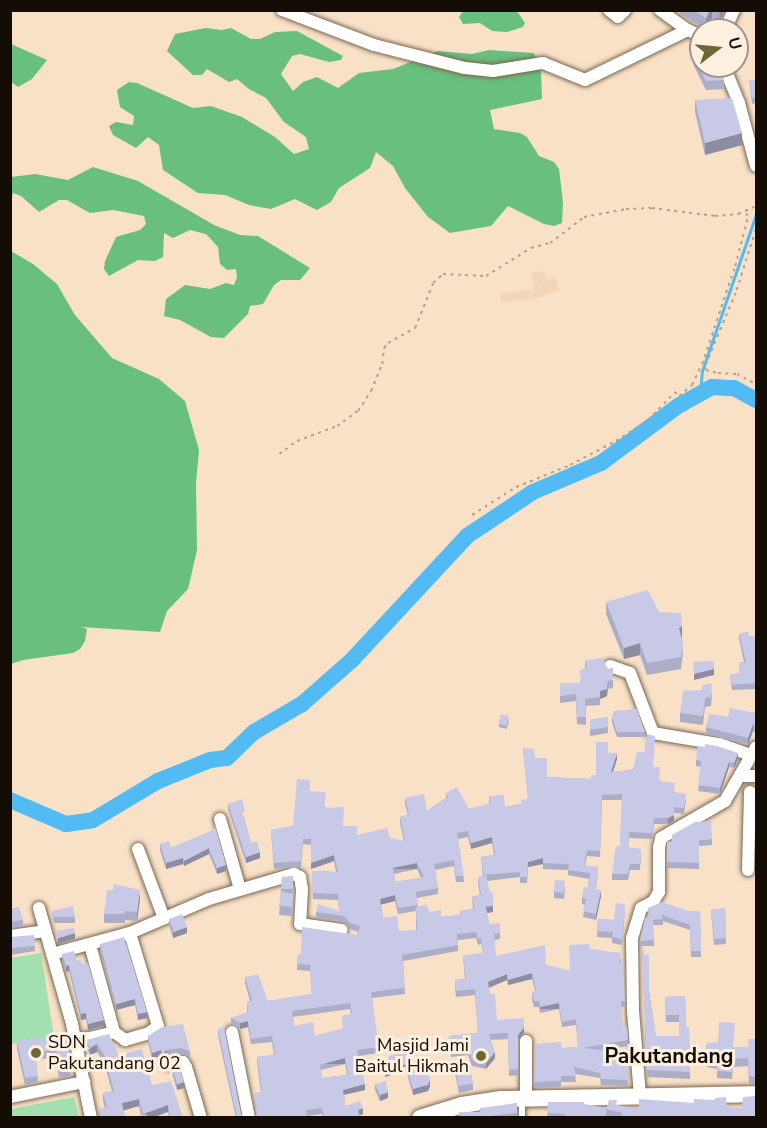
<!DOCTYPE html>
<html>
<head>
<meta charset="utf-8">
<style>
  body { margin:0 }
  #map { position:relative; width:767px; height:1128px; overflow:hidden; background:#f8e1c7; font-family:"Nunito Sans",sans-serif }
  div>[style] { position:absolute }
  .built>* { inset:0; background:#f2d6b7 }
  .green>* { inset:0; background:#a3e0af }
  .forest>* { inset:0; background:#68bf7e }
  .stream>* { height:3px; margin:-1.5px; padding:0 1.5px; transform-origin:1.5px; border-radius:1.5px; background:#52bbf4 }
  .river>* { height:16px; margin:-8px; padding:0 8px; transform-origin:8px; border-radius:8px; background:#52bbf4 }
  .path>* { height:1.5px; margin-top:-0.75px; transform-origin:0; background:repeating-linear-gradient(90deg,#b3a18c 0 3px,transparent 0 7.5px) }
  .roads { filter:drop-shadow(0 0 2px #7a6650) drop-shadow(0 0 2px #7a6650) }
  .service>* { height:6px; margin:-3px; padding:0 3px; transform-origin:3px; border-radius:3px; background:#fff }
  .minor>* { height:12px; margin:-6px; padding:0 6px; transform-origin:6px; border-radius:6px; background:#fff }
  .secondary>* { height:16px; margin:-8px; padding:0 8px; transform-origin:8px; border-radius:8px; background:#fff }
  .wall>* { inset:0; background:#acadc7 }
  .shaded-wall>* { inset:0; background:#8c8da2; transform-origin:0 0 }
  .building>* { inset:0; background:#c8c9e7; transform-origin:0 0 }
  .dots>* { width:16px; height:16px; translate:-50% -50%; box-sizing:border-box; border:3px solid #fdf0e0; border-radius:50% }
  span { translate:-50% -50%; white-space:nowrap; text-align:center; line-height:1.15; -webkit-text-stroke:6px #fdf0e0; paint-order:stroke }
  .poi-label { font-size:18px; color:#140d05 }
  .left { translate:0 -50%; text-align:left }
  .right { translate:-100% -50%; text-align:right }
  .quarter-label { font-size:21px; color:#140d05; font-weight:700 }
  .frame { position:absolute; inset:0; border:12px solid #140d05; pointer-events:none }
  .north { position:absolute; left:689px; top:18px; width:60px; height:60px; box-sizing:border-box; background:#fdf0e0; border:2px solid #a09588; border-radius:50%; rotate:74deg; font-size:16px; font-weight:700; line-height:24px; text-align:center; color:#140d05 }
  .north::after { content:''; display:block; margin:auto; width:21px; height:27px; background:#6f6633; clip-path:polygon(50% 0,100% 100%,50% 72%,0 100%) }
</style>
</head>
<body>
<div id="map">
  <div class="built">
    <div style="clip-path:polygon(544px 271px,546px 279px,555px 277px,560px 290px,534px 299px,501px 302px,501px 293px,532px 290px,534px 294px,533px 285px,539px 281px,532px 282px,531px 274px)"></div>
  </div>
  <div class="green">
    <div style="clip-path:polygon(41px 953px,54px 1037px,11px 1044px,11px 958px)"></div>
    <div style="clip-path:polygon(74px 1097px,79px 1117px,11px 1117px,11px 1109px)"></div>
  </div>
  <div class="forest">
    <div style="clip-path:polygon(463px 11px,517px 11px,525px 23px,523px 27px,507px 32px,492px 31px,480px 23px,463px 24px,459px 17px)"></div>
    <div style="clip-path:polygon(206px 28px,222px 30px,231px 28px,251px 39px,260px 39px,275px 32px,297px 31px,343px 56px,341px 60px,329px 62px,300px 54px,292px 56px,281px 74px,293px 91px,303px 82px,317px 77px,338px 88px,359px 73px,393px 69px,438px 51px,472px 54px,489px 50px,534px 53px,541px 72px,542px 99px,490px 110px,494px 129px,520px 133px,527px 137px,539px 156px,554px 162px,559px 169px,563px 202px,562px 223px,554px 226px,544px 224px,508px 206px,491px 226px,450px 233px,428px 217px,405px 188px,393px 166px,376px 152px,370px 168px,339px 188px,331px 202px,317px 210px,295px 199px,271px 209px,249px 205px,225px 195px,198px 193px,163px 170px,159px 145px,148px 137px,136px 148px,113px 135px,109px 126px,116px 122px,133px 125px,134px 116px,120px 107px,117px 90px,129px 82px,137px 83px,193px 108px,211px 106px,242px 117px,275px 137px,294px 154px,309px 149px,306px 137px,284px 122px,266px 98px,249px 89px,237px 79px,229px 82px,207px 69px,202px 75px,193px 75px,167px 51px,175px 34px)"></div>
    <div style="clip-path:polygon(11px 44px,47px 60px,32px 79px,18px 87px,11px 82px)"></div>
    <div style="clip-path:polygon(93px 167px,138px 181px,214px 225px,240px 235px,258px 236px,310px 268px,300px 280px,281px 280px,274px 285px,263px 304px,250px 306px,248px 314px,224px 338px,211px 337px,180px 320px,164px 316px,166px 299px,185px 285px,210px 289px,226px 283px,234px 285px,237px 277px,236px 269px,227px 270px,220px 264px,218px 247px,206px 234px,190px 230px,173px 238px,164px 233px,163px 257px,155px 261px,138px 260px,109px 276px,104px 269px,105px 261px,116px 237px,140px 230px,146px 224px,144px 216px,113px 210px,90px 213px,67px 200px,59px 200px,39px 212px,21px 196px,13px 193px,11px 201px,11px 177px,35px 174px,68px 180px)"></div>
    <div style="clip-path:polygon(11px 251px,33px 264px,57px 284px,75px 315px,112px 358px,159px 379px,185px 401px,199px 450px,196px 483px,197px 550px,188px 589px,167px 611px,160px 632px,81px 627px,87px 629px,85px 641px,80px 649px,73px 653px,23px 660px,11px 664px)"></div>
  </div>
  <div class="stream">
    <div style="left:700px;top:393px;width:22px;rotate:-85deg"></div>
    <div style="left:702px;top:371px;width:166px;rotate:-71deg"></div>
  </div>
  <div class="river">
    <div style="left:10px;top:800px;width:61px;rotate:23.2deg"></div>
    <div style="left:66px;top:824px;width:27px;rotate:-8deg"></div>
    <div style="left:93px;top:820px;width:76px;rotate:-31deg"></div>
    <div style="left:158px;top:781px;width:56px;rotate:-22deg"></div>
    <div style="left:210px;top:760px;width:17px;rotate:-7deg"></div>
    <div style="left:227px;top:758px;width:37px;rotate:-44deg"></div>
    <div style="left:254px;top:732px;width:56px;rotate:-30.3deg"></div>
    <div style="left:302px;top:704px;width:65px;rotate:-41.3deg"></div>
    <div style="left:351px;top:661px;width:171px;rotate:-47.1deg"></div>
    <div style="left:467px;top:536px;width:79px;rotate:-33.7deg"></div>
    <div style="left:533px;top:492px;width:74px;rotate:-23.1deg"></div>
    <div style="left:601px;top:463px;width:96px;rotate:-36.5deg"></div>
    <div style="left:678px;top:406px;width:39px;rotate:-29deg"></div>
    <div style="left:712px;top:387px;width:22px;rotate:3deg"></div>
    <div style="left:734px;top:388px;width:25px;rotate:29deg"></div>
  </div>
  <div class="path">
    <div style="left:756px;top:230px;width:66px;rotate:107.6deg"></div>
    <div style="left:736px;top:293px;width:80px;rotate:112.7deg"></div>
    <div style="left:705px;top:367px;width:3px;rotate:72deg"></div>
    <div style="left:706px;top:370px;width:12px;rotate:14deg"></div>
    <div style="left:718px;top:373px;width:19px;rotate:3deg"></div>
    <div style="left:737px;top:374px;width:21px;rotate:28deg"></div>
    <div style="left:279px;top:454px;width:22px;rotate:-36deg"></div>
    <div style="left:297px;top:441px;width:43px;rotate:-20.6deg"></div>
    <div style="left:337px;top:426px;width:26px;rotate:-36deg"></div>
    <div style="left:358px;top:411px;width:24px;rotate:-57deg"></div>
    <div style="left:371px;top:391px;width:29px;rotate:-68deg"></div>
    <div style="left:382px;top:364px;width:16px;rotate:-83deg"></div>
    <div style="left:384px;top:348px;width:6px;rotate:-51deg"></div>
    <div style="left:388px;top:343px;width:31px;rotate:-29deg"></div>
    <div style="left:415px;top:328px;width:48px;rotate:-68.2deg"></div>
    <div style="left:433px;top:283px;width:13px;rotate:-42deg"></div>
    <div style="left:443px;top:274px;width:43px;rotate:2.7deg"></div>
    <div style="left:486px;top:276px;width:53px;rotate:-31.9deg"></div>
    <div style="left:531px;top:248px;width:20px;rotate:-15deg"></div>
    <div style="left:550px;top:243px;width:43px;rotate:-37.4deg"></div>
    <div style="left:584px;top:217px;width:43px;rotate:-10.8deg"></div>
    <div style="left:626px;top:209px;width:26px;rotate:-2deg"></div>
    <div style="left:652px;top:208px;width:64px;rotate:7.2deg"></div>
    <div style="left:715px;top:216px;width:23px;rotate:-5deg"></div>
    <div style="left:738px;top:214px;width:20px;rotate:-24deg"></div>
    <div style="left:472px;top:515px;width:52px;rotate:-32.5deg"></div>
    <div style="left:516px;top:487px;width:58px;rotate:-22.2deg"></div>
    <div style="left:570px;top:465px;width:52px;rotate:-27.6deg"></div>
    <div style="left:616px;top:441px;width:38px;rotate:-33deg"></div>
    <div style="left:648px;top:420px;width:39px;rotate:-46deg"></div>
    <div style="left:675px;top:392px;width:6px;rotate:45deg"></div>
    <div style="left:679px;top:396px;width:17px;rotate:-40deg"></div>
    <div style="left:692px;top:385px;width:23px;rotate:-65deg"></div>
    <div style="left:702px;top:364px;width:103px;rotate:-71.4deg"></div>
    <div style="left:735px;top:266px;width:52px;rotate:-75.4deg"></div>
    <div style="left:748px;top:216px;width:6px;rotate:-141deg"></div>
  </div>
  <div class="roads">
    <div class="service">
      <div style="left:522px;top:1099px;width:19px;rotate:90deg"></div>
    </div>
    <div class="minor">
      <div style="left:282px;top:10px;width:98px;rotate:20.8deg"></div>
      <div style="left:374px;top:45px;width:94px;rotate:14.2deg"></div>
      <div style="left:465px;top:68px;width:28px;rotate:6deg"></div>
      <div style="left:493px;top:71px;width:51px;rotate:-9.1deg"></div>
      <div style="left:543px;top:63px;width:45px;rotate:22deg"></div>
      <div style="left:585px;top:80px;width:114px;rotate:-25.9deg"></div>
      <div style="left:688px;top:30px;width:14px;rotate:25deg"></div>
      <div style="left:609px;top:10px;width:11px;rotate:38deg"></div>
      <div style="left:618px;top:17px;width:10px;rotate:-45deg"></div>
      <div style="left:660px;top:10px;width:34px;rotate:36deg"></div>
      <div style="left:725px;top:30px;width:22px;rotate:-66deg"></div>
      <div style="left:724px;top:66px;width:40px;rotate:68deg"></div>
      <div style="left:739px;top:103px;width:65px;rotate:74.9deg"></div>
      <div style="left:610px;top:666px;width:21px;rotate:19deg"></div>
      <div style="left:630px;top:673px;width:64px;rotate:69deg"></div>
      <div style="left:653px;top:733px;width:67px;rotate:9.5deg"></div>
      <div style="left:719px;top:744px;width:34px;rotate:19deg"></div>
      <div style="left:741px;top:776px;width:15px"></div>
      <div style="left:220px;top:819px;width:73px;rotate:74.1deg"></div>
      <div style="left:138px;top:849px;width:74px;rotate:69.4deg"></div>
      <div style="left:748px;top:870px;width:78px;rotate:-88.5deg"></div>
      <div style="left:39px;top:908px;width:121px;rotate:74.1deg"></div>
      <div style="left:72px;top:1024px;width:96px;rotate:78.6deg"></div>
      <div style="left:10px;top:936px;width:35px;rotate:-8deg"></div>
      <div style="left:52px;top:954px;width:81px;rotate:-15.1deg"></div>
      <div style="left:130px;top:933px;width:86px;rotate:-23.3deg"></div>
      <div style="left:209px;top:899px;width:89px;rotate:-16.4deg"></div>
      <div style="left:294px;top:874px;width:7px;rotate:27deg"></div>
      <div style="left:300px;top:877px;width:12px;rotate:81deg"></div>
      <div style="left:302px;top:889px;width:35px;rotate:93deg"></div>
      <div style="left:300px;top:924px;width:42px;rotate:8.1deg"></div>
      <div style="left:114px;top:1032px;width:14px;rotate:36deg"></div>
      <div style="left:125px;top:1040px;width:25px;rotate:-16deg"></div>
      <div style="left:149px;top:1033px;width:11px;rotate:-38deg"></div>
      <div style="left:158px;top:1026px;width:97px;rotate:-106.8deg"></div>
      <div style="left:232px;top:1032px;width:88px;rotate:78.8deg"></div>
      <div style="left:76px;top:1041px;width:39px;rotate:-13deg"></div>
      <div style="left:114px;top:1032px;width:90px;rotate:-105.4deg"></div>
      <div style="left:169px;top:1064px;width:14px;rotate:-8deg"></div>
      <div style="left:183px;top:1062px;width:6px;rotate:59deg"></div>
      <div style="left:186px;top:1067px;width:53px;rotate:73.6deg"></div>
      <div style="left:640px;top:1096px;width:86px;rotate:-94.7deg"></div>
      <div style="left:633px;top:1010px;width:72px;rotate:-90.8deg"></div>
      <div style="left:632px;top:938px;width:31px;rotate:-73deg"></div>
      <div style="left:641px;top:908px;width:13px;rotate:-27deg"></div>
      <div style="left:653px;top:902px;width:12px;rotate:-59deg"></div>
      <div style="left:659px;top:892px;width:45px;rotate:-90deg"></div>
      <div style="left:659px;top:847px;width:9px;rotate:-77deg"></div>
      <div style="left:661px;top:838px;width:74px;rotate:-30deg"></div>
      <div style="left:725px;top:801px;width:62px;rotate:-60.1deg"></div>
      <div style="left:10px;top:1097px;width:76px;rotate:-11.5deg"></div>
      <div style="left:526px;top:1098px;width:57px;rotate:-90deg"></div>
    </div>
    <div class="secondary">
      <div style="left:420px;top:1118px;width:44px;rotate:-17.2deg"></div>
      <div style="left:462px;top:1105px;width:39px;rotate:-9deg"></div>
      <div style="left:501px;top:1099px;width:255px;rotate:-1.1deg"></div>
    </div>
  </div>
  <div class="wall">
    <div style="clip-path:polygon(680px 10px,725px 10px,719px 22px,712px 18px,706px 30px,680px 14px)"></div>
    <div style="clip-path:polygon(694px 57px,724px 80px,724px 89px,706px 90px,694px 66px)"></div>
    <div style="clip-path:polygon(749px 80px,756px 80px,756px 103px,752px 104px)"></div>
    <div style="clip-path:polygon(695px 100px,742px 145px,705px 155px,695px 112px)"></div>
    <div style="clip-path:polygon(606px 602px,659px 612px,682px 637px,683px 654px,681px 669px,647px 675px,640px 655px,624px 659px,606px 614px)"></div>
    <div style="clip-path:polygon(739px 634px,749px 636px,756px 637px,756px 689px,732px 690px,730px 675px,740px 673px,739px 663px,744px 662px,739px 639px)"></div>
    <div style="clip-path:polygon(585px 660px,608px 669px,613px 668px,613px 688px,608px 689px,607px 696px,600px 699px,600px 705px,586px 706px,586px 725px,577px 724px,576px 701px,560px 703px,560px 683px,580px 683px,585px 669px)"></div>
    <div style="clip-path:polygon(712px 693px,711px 706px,705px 707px,703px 725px,680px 722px,680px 713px)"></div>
    <div style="clip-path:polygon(756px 713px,756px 733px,753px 731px,748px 745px,706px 734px,706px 727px,728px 717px)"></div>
    <div style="clip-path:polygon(608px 717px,608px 733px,590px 736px,590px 720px)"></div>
    <div style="clip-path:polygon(612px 717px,645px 732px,645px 737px,617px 737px,612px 723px)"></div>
    <div style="clip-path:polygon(509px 719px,507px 729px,499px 727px,499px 724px)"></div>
    <div style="clip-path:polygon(evenodd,523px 748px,535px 758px,547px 777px,591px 779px,591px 775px,596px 775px,608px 753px,617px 759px,613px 772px,653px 767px,660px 781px,674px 792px,686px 800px,684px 814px,674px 813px,674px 821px,668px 824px,654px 824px,652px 839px,629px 838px,628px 847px,641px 854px,640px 870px,630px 870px,628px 880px,612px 880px,612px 874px,620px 846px,622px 800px,602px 800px,600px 857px,587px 856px,585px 865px,598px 873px,596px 889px,601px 896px,596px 920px,583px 917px,585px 905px,582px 904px,582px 898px,588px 887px,589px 879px,568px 875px,568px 870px,543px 869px,543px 864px,528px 867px,527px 883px,520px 883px,520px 877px,487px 881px,493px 912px,487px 913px,489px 924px,500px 933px,500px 939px,494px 940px,496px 956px,546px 965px,570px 971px,590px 949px,621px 959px,621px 962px,623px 962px,625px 1007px,621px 1007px,623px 1027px,628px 1040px,628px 1046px,603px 1050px,629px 1053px,628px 1086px,601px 1085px,600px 1078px,575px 1074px,576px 1082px,561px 1082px,561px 1087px,534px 1088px,536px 1044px,562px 1048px,578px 1047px,576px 1025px,562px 1027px,559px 1009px,540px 1013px,539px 1007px,534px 1007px,532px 1000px,532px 994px,535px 990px,532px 979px,508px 985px,507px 980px,489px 988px,490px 994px,497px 1020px,524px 1033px,518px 1041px,518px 1075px,509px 1076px,508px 1039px,490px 1040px,495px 1058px,486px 1069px,472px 1066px,468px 1055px,451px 1057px,449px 1036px,478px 1033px,475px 995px,456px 997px,455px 986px,455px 980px,465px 979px,463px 956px,483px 953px,481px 944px,478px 945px,476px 938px,458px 940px,458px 951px,403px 961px,405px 994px,372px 998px,379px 1053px,359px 1056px,365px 1090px,344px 1095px,345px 1106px,363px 1114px,359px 1115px,360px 1118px,323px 1118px,322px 1114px,307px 1116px,256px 1115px,254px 1094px,261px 1092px,257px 1063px,257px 1057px,274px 1055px,272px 1042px,251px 1044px,248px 1027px,240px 1029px,231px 1024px,231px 1018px,247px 1013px,247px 1002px,250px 1001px,245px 983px,245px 977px,268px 1001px,312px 994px,310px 971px,297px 970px,298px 954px,301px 954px,357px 935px,358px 932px,350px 929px,344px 922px,316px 918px,316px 912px,339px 911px,338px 900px,313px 899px,312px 871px,336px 872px,334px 861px,311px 869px,311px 845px,303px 844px,301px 867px,274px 869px,271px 830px,293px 826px,310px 791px,343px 826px,357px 835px,404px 841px,400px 823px,400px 817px,408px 815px,405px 804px,405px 798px,427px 811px,446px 798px,446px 793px,469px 809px,489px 804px,489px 796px,505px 807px,521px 804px,528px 799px,523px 748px,468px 837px,471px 849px,492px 843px,494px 855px,481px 857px,483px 876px,478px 877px,478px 883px,480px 895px,472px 897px,473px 909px,460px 911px,460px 915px,441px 917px,418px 907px,417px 898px,438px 894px,438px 888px,435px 870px,454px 866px,456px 882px,464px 882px,458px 839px,468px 837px,523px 748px,417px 869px,421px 878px,395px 882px,394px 874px,417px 869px,523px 748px,395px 901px,398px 914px,416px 911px,416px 931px,399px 931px,383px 918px,381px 904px,395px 901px,523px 748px,350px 1009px,351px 1015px,342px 1016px,343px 1029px,315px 1036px,294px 1026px,293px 1017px,350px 1009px,523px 748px,345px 1064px,347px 1075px,322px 1078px,321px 1070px,345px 1064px)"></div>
    <div style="clip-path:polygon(738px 759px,734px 768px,729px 767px,720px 794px,698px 791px,701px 767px,696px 766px,696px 760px)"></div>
    <div style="clip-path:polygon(228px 804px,245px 818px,244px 818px,251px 843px,260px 858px,246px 863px,228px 809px)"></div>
    <div style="clip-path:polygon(214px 830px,226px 871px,217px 874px,209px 854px,184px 866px,183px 864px,166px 869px,160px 850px,160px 844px,171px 848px)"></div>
    <div style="clip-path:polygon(712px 839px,712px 845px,699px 846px,699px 869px,667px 868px,667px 842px)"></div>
    <div style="clip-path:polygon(282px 877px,293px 889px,292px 916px,279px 915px)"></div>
    <div style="clip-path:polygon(565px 887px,564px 899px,554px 898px,554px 892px)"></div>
    <div style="clip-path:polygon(113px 890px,140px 899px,137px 921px,125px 920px,125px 923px,104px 923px,104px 914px)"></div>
    <div style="clip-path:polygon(648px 908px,688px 911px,700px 911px,701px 957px,691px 957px,690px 930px,663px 921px,663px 925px,653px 925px,654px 946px,642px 946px,656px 1036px,679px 1036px,679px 1022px,666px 1022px,665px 997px,685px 996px,686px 1028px,689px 1027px,690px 1079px,647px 1077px,642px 946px,640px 946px,640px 941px,649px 918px)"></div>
    <div style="clip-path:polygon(725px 908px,726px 944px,714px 945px,711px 910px)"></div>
    <div style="clip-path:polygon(10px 909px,23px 920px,23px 926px,10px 928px)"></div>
    <div style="clip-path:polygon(625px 910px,622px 945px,612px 943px,612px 938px,597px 937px,598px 919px,614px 920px)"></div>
    <div style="clip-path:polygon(52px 911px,75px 917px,75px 923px,54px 923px)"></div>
    <div style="clip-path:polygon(169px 919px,187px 933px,173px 938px,169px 925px)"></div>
    <div style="clip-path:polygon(10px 937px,35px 946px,35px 951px,10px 955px)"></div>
    <div style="clip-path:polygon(100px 944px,147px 1018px,138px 1020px,135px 1005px,116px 1010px,100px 950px)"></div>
    <div style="clip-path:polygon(62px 954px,77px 961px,104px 1026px,88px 1030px,86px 1019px,81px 1020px,69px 971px,66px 972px,62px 960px)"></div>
    <div style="clip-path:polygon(218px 1029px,241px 1114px,244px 1118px,236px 1118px,218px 1035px)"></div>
    <div style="clip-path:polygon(67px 1034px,71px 1076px,59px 1078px,56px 1057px,36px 1060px,38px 1083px,25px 1085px,17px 1049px,17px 1041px)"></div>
    <div style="clip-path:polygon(148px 1036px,190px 1051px,190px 1057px,182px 1054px,167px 1056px,162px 1060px,161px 1056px,152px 1059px,148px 1042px)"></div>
    <div style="clip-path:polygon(756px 1039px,756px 1084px,749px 1084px,748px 1066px,733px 1067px,732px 1079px,717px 1078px,717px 1069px,707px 1067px,706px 1043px,734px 1047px,748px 1047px)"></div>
    <div style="clip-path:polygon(86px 1040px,119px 1055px,152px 1085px,183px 1118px,169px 1118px,168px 1112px,141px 1115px,139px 1106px,123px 1110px,125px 1118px,99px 1118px,99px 1110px,105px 1108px,103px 1101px,103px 1093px,112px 1091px,104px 1063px,97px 1052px,90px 1055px,86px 1047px)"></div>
    <div style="clip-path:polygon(389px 1056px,417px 1072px,430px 1086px,428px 1091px,413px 1095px,406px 1070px,385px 1077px)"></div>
    <div style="clip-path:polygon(172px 1067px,184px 1088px,177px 1090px,172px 1073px)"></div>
    <div style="clip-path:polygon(455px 1067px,473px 1084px,473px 1090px,459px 1093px,455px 1073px)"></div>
    <div style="clip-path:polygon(375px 1084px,388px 1098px,380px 1101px,375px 1090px)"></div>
    <div style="clip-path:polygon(548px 1102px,584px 1104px,606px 1114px,606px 1118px,547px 1118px)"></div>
    <div style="clip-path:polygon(517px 1103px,517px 1118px,459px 1118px,480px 1112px)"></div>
    <div style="clip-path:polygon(617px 1105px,639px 1109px,727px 1107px,756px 1118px,606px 1117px,606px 1109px)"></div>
  </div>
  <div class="shaded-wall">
    <div style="clip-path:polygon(710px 10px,712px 10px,712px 18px,706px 30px,706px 18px)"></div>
    <div style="clip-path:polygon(720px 10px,725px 10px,719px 22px)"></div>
    <div style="clip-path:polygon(742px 133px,742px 145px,705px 155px,705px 143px)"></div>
    <div style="clip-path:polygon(682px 626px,682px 637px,679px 640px,679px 628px)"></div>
    <div style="clip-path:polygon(640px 643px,640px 655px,624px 659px,624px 648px)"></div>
    <div style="clip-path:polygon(714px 661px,714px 675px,694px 680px,694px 674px)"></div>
    <div style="clip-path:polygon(608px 681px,607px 696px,600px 699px,600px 691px)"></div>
    <div style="clip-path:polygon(753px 724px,753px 731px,748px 745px,748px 738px)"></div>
    <div style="clip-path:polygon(617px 753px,617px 759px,611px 778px,611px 772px)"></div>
    <div style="clip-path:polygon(738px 753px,738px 759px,734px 768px,734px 763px)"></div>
    <div style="clip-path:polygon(729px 762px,729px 767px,720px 794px,720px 788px)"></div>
    <div style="clip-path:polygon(674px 815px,674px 821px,668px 824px,668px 818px)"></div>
    <div style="clip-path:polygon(492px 837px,492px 843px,471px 849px,471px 843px)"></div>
    <div style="clip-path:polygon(209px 848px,209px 854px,184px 866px,184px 861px)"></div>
    <div style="clip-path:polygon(260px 852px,260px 858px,246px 863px,246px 857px)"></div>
    <div style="clip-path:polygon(334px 855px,334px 861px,311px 869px,311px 863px)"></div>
    <div style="clip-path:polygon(183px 858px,183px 864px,166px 869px,166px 863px)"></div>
    <div style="clip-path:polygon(543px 858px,543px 864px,528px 867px,527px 883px,528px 862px)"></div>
    <div style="left:417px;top:863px;width:6px;height:25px;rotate:90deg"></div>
    <div style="clip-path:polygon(226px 865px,226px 871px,217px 874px,217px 868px)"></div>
    <div style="clip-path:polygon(140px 890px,140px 899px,137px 921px,137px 912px)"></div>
    <div style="clip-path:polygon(601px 890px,601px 896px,596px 920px,596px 914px)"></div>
    <div style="clip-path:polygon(493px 892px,493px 912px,486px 913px,486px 907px)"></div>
    <div style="clip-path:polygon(395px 895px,395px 901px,380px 905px,380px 899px)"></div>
    <div style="clip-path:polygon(187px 927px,187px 933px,173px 938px,173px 932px)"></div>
    <div style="clip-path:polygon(75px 933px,75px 939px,58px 944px,58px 938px)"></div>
    <div style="clip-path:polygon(69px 965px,69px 971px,66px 972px,66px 966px)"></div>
    <div style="clip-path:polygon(532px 973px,532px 979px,508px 985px,508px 980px)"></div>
    <div style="clip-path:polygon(507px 974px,507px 980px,488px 988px,488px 982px)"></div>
    <div style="clip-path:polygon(135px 999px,135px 1005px,116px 1010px,116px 1004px)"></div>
    <div style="left:559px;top:1003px;width:6px;height:19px;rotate:90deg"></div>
    <div style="clip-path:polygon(147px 1012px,147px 1018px,138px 1020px,138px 1014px)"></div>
    <div style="clip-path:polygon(86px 1013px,86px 1019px,81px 1020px,81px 1014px)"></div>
    <div style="clip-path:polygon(104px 1020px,104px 1026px,88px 1030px,88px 1024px)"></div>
    <div style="clip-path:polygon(248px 1021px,248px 1027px,240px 1029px,240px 1023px)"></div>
    <div style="clip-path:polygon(524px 1027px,524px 1033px,518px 1041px,518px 1035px)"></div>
    <div style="clip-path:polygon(97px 1044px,97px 1052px,90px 1055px,90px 1048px)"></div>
    <div style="clip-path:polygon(161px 1050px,161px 1056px,152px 1059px,152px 1053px)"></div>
    <div style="clip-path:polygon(167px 1050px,167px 1056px,162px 1060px,162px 1054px)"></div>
    <div style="clip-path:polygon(495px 1052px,495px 1058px,486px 1069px,486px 1063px)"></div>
    <div style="left:345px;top:1058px;width:6px;height:26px;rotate:90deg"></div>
    <div style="clip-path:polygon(406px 1064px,406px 1070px,385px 1077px,385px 1071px)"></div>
    <div style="clip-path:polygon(430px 1080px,430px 1086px,428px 1091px,413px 1095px,413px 1089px)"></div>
    <div style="clip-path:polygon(184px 1082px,184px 1088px,177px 1090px,177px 1084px)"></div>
    <div style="clip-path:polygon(365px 1084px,365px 1090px,343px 1095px,343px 1090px)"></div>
    <div style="clip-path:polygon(388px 1092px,388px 1098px,380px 1101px,380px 1095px)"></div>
    <div style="clip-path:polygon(139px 1099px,139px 1106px,122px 1111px,122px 1103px)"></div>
    <div style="clip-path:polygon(168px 1105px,168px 1112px,152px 1118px,143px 1118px,143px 1114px)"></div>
    <div style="clip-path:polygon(363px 1108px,363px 1114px,358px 1116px,358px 1110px)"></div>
  </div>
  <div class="building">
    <div style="clip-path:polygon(693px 10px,710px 10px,706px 18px)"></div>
    <div style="clip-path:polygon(694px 57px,701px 58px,701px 66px,719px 66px,724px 80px,706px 81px)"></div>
    <div style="clip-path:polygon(749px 80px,756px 80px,756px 98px,752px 98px)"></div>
    <div style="clip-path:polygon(732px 98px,742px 133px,705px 143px,695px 100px)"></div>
    <div style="clip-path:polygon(648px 590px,659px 612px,681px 613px,682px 626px,679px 628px,683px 643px,681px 657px,647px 663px,640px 643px,624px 648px,606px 602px)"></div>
    <div style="clip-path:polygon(748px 631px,749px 636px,756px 637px,756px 683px,732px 685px,730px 675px,740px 673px,739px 663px,746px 662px,739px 634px)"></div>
    <div style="clip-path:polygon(602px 658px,608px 669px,613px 668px,613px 680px,608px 681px,607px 689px,600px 691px,600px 697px,585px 699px,586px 717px,577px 717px,576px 694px,560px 696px,560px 683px,581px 683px,580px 670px,587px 668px,585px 660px)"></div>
    <div style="clip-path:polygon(714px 661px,714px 669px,694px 674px,693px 662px)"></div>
    <div style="clip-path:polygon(712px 684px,711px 697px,705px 698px,703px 716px,680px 713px,683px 691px,702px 690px,702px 685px)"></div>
    <div style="clip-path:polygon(730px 708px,756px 713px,756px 726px,753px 724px,748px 738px,706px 727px,709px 714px,728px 717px)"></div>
    <div style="clip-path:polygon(637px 709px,645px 732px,617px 732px,612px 717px,614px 711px)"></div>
    <div style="left:501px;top:714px;width:8px;height:10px;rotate:14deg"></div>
    <div style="clip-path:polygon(608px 717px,608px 727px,590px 730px,590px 720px)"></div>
    <div style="clip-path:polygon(evenodd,647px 734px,655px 736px,653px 767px,660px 767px,659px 781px,675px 783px,674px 792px,686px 794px,684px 808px,674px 807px,674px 815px,668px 818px,654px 818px,652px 833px,629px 832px,628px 847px,641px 849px,640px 864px,630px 864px,628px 874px,612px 874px,616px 846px,620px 846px,622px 794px,602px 795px,600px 851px,587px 850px,584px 865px,598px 867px,596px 889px,601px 890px,596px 914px,583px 911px,586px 899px,582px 898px,584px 887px,588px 887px,590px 873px,568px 870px,569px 864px,543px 863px,543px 858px,528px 862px,527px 877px,520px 877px,520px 872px,484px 875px,481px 857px,495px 855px,492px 837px,471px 843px,468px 831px,457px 833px,464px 876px,456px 876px,454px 860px,434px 864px,438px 888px,416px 892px,418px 905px,398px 908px,395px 895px,380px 899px,383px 918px,397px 916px,399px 931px,417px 930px,416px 907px,426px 905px,430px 912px,441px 910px,441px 917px,461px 915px,460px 911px,475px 909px,472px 897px,481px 895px,478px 877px,486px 875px,490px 893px,493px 892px,493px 906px,486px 907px,489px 924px,500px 923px,500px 933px,494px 934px,496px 956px,545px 945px,546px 965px,570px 971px,569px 945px,589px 944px,590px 949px,621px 953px,619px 962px,623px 962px,625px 1001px,621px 1001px,623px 1027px,627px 1027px,628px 1040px,583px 1048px,629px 1053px,628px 1080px,601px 1079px,600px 1073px,574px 1067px,576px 1076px,561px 1076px,561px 1081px,534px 1082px,536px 1044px,561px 1042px,562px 1048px,578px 1047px,576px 1019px,562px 1022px,559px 1003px,540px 1007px,539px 1001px,534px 1001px,532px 994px,536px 989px,532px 973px,508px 980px,507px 974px,488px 982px,490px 994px,495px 994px,497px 1020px,524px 1018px,524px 1027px,518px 1035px,518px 1069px,509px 1070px,508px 1033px,489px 1034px,495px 1052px,486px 1063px,472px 1060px,468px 1049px,451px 1051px,449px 1036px,478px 1033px,475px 989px,456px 991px,455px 980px,466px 979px,463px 956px,483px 953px,481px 938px,478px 939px,476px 932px,457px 934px,458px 945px,402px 955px,405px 988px,371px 992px,379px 1047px,357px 1050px,365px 1084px,343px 1090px,345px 1106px,360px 1101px,363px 1108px,358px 1110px,360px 1117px,356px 1118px,324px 1118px,322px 1108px,306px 1110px,307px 1118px,254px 1118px,257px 1114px,254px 1094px,262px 1091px,257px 1057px,275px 1055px,272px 1036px,251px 1039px,248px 1021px,240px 1023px,231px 1018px,248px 1012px,247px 1002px,252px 1001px,245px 977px,258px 974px,268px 1001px,312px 994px,310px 965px,297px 964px,298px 954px,301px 954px,302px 927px,357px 935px,360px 926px,350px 923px,344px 916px,316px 912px,318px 904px,339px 911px,338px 894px,313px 893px,312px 871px,338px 872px,334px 855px,311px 863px,311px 839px,303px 839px,301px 861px,274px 863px,271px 830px,293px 826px,297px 779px,310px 780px,310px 791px,326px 792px,324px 808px,344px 807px,343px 826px,357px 826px,357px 835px,387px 828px,390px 838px,405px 841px,400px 817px,409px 815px,405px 798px,424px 794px,427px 811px,448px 797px,446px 793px,457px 787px,469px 809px,490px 804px,489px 796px,504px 795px,505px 807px,522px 804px,521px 800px,528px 799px,523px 748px,534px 749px,535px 758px,547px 758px,547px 777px,591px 779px,591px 775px,596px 775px,596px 742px,608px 742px,608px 753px,617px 753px,611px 772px,633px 770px,637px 752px,644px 752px,647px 734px,417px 863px,424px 877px,395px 882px,393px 868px,417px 863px,647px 734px,350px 1003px,352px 1014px,342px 1016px,343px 1028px,315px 1036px,313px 1022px,294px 1026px,292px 1011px,350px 1003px,647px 734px,345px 1058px,348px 1075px,322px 1078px,320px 1065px,345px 1058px)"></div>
    <div style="clip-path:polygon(705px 744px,717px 746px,738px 753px,734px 763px,729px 762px,720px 788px,698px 785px,701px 761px,696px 760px,698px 746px,705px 747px)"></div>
    <div style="clip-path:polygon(242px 799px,245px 812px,242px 813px,251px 843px,257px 841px,260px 852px,246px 857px,228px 804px)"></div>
    <div style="clip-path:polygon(711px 821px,712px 839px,699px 840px,699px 863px,667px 862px,667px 842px,672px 841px,672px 835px,695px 822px)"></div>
    <div style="clip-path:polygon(215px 826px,226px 865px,217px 868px,209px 848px,184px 861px,183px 858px,166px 863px,160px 844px,169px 841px,171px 848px,214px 830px)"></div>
    <div style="clip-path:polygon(293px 876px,293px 889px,281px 889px,282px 877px)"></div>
    <div style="left:555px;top:880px;width:10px;height:12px;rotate:6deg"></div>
    <div style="clip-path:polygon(114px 884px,140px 890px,137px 912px,125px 911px,125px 914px,104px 914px,107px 890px,113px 890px)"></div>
    <div style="clip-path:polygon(281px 891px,293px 894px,292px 907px,279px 906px)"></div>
    <div style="clip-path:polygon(662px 902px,688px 911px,700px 911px,701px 951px,691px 951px,690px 925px,662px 915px,663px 919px,653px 920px,654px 940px,640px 941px,645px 918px,649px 918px,648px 908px)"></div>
    <div style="clip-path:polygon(616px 903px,625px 904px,622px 939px,612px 937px,613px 932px,597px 931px,598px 919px,614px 920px)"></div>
    <div style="clip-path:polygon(73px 906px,75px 917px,54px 917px,52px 911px)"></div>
    <div style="clip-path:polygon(19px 907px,23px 920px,10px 922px,10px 909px)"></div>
    <div style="clip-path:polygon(725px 908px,726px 938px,714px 939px,711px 910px)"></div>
    <div style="left:182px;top:914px;width:14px;height:14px;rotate:69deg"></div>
    <div style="clip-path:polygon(74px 928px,75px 933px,58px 938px,56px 931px)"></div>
    <div style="left:34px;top:935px;width:11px;height:24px;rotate:85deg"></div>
    <div style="clip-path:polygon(124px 937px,147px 1012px,138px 1014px,135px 999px,116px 1004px,100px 944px)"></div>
    <div style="clip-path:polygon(642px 943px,644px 955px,649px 954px,649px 994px,656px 1036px,679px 1036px,679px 1015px,666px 1015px,665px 997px,685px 996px,686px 1028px,689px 1027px,690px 1072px,647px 1070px)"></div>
    <div style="clip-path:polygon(74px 951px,77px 961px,81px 960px,82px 964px,88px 963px,104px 1020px,88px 1024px,86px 1013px,81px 1014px,69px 965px,66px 966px,62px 954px)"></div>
    <div style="clip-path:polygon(719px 1022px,735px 1023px,733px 1047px,749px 1047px,748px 1039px,756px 1039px,756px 1077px,749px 1076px,748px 1058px,733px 1059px,732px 1072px,717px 1071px,717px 1061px,707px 1059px,706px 1043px,718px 1042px)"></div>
    <div style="clip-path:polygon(183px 1024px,190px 1051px,182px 1048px,167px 1050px,162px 1054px,161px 1050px,152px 1053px,148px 1036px,162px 1027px)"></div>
    <div style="clip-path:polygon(224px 1027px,241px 1114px,244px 1118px,237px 1118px,218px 1029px)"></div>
    <div style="clip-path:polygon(67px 1034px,71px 1069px,59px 1071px,56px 1049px,35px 1053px,38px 1076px,25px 1078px,17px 1041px)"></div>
    <div style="clip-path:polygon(109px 1034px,119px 1055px,142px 1049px,152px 1085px,171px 1081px,183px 1118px,170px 1118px,168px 1105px,143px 1114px,139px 1099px,122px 1103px,125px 1118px,101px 1118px,99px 1110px,107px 1107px,103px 1093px,114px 1091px,104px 1055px,97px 1044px,90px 1048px,86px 1040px)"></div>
    <div style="clip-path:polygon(410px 1050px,417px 1072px,428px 1069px,430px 1080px,428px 1085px,413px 1089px,406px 1064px,385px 1071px,389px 1056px)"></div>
    <div style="left:470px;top:1064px;width:20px;height:15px;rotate:81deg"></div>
    <div style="left:179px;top:1066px;width:17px;height:7px;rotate:73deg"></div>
    <div style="clip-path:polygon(386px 1081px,388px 1092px,380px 1095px,375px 1084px)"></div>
    <div style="clip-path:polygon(756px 1096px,756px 1118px,621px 1118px,622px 1113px,606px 1109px,609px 1100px,617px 1100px,616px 1105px,639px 1109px,639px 1099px,694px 1103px,694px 1099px,715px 1100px,715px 1098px,726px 1097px,727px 1107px,742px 1108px,743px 1097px)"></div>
    <div style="clip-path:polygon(548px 1102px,584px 1102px,584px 1104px,606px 1108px,605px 1118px,565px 1118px,565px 1114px,547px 1113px)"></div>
    <div style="clip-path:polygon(517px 1103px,517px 1113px,490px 1116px,490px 1118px,459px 1118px,459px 1112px,480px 1112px,480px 1108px)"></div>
    <div style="clip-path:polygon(146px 1114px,147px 1118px,129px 1118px)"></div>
  </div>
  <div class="dots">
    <div style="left:36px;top:1053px;background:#6f6633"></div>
    <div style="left:481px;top:1056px;background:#6f6633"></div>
  </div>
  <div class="poi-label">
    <span class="left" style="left:48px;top:1053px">SDN<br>Pakutandang 02</span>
    <span class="right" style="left:469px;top:1056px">Masjid Jami<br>Baitul Hikmah</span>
  </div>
  <div class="quarter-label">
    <span style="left:669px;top:1056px">Pakutandang</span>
  </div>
  <div class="frame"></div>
  <div class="north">U</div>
</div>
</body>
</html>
